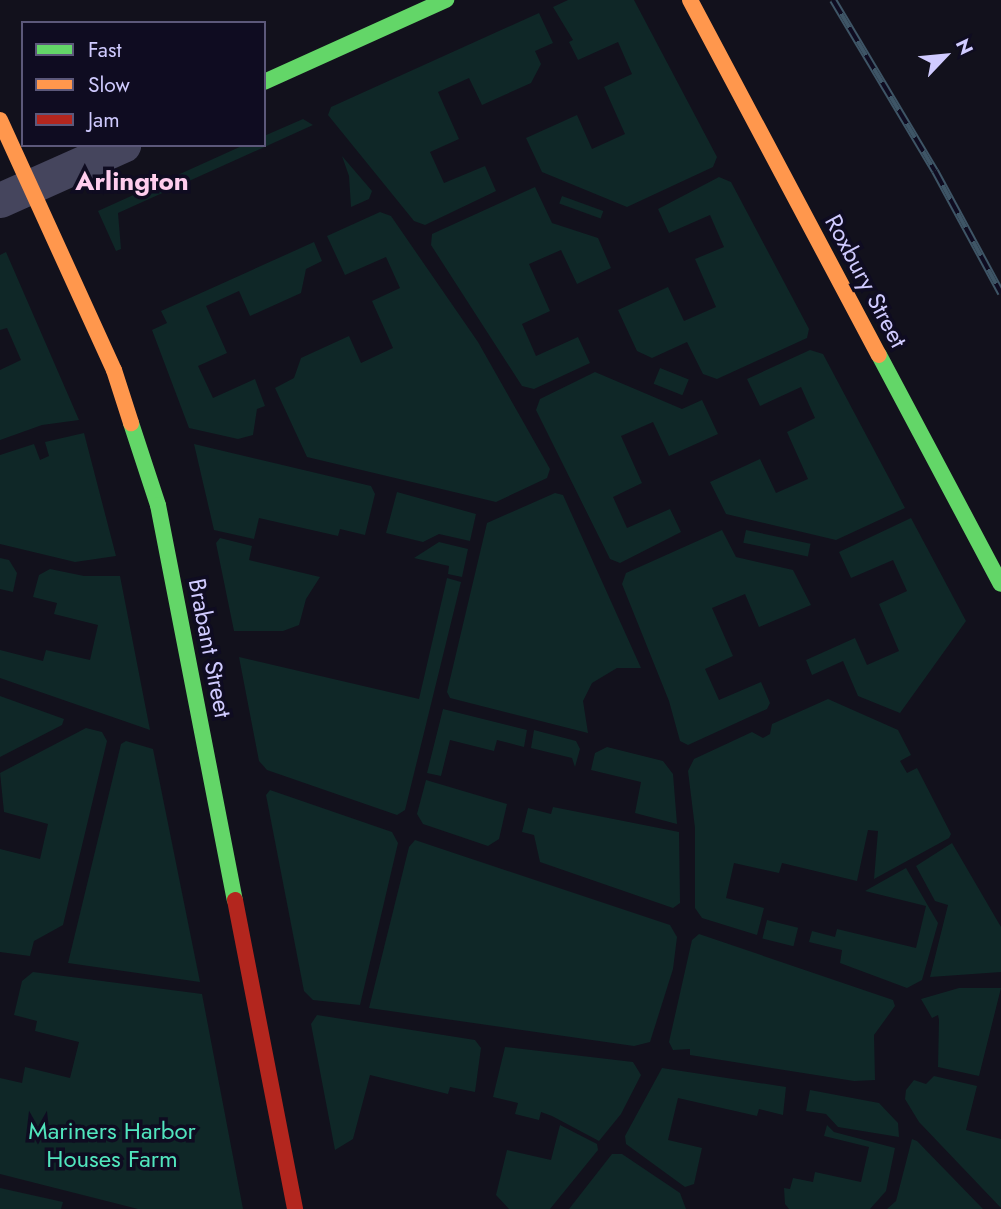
<!DOCTYPE html>
<html>
<head>
<meta charset="utf-8">
<style>
  body { margin:0 }
  #map { position:relative; width:1001px; height:1209px; overflow:hidden; background:#12111c; font-family:Jost,sans-serif }
  div>[style] { position:absolute }
  .green>* { inset:0; background:#0f2727; transform-origin:0 0 }
  .street>* { height:35px; margin:-17.5px; padding:0 17.5px; transform-origin:17.5px; border-radius:17.5px; background:#45455d }
  .fast>* { height:16px; margin:-8px; padding:0 8px; transform-origin:8px; border-radius:8px; background:#63d668 }
  .slow>* { height:16px; margin:-8px; padding:0 8px; transform-origin:8px; border-radius:8px; background:#ff974d }
  .jam>* { height:16px; margin:-8px; padding:0 8px; transform-origin:8px; border-radius:8px; background:#b3261e }
  .rail>* { height:8px; margin-top:-4px; transform-origin:0; background:repeating-linear-gradient(90deg,#0f0c21 0 16px,#3e5566 0 32px); box-sizing:border-box; border-block:2px solid #3e5566 }
  span { translate:-50% -50%; white-space:nowrap; text-align:center; line-height:1.15; -webkit-text-stroke:7px #0f0c21; paint-order:stroke }
  .street-label { font-size:24px; color:#d0cbff }
  .park-label { font-size:24px; color:#51e5bd }
  .neighbourhood-label { font-size:26px; color:#ffcdee; font-weight:700 }
  .legend { position:absolute; left:21px; top:21px; width:245px; height:126px; box-sizing:border-box; background:#0f0c21; border:2px solid #5c587a; margin:0; padding:9px 12px; list-style:none; font-size:21px; color:#d0cbff }
  .legend li { display:flex; align-items:center; gap:14px; height:35px }
  .legend b { width:35px; border:2px solid #5c587a }
  .north { position:absolute; left:910px; top:21px; width:70px; height:70px; -webkit-text-stroke:5px #0f0c21; paint-order:stroke; rotate:64deg; font-size:19px; font-weight:700; line-height:28px; text-align:center; color:#d0cbff }
  .north::after { content:''; display:block; margin:auto; width:24px; height:32px; background:#d0cbff; clip-path:polygon(50% 0,100% 100%,50% 72%,0 100%) }
</style>
</head>
<body>
<div id="map">
  <div class="green">
    <div style="clip-path:polygon(568px 0,634px 0,717px 157px,713px 167px,627px 207px,542px 172px,526px 138px,577px 115px,592px 149px,625px 134px,604px 87px,632px 74px,618px 42px,578px 60px,569px 42px,573px 40px,553px 7px)"></div>
    <div style="clip-path:polygon(539px 13px,553px 43px,535px 51px,541px 64px,531px 83px,482px 105px,469px 78px,438px 92px,459px 139px,430px 152px,444px 183px,485px 166px,496px 191px,425px 225px,414px 221px,328px 115px,331px 107px)"></div>
    <div style="clip-path:polygon(303px 119px,313px 125px,118px 213px,121px 249px,116px 251px,98px 211px,244px 145px,264px 145px,264px 136px)"></div>
    <div style="clip-path:polygon(342px 156px,372px 191px,369px 199px,351px 207px,349px 176px)"></div>
    <div style="clip-path:polygon(719px 177px,731px 182px,809px 329px,807px 338px,717px 379px,703px 374px,687px 342px,652px 358px,637px 351px,618px 310px,668px 287px,684px 321px,716px 307px,695px 259px,724px 247px,710px 215px,669px 233px,658px 209px)"></div>
    <div style="clip-path:polygon(535px 187px,552px 223px,598px 238px,611px 268px,577px 284px,561px 250px,529px 264px,550px 311px,522px 324px,536px 356px,578px 337px,590px 363px,534px 389px,522px 386px,431px 245px,432px 234px)"></div>
    <div style="left:562px;top:196px;width:44px;height:8px;rotate:20deg"></div>
    <div style="clip-path:polygon(380px 212px,391px 216px,478px 342px,550px 469px,547px 478px,496px 502px,307px 457px,275px 388px,294px 378px,301px 358px,349px 336px,361px 363px,393px 348px,372px 301px,400px 288px,386px 257px,345px 275px,327px 236px)"></div>
    <div style="clip-path:polygon(314px 242px,322px 261px,306px 269px,301px 293px,250px 316px,239px 291px,206px 306px,227px 353px,198px 366px,213px 398px,255px 379px,265px 406px,257px 409px,253px 435px,238px 439px,189px 428px,152px 330px,167px 323px,161px 311px)"></div>
    <div style="clip-path:polygon(6px 252px,79px 420px,42px 425px,0 440px,0 370px,21px 360px,7px 328px,0 330px,0 255px)"></div>
    <div style="clip-path:polygon(810px 350px,823px 354px,905px 508px,836px 540px,726px 514px,710px 482px,760px 459px,776px 493px,808px 479px,787px 432px,815px 418px,801px 387px,760px 406px,747px 379px)"></div>
    <div style="left:660px;top:368px;width:31px;height:17px;rotate:22deg"></div>
    <div style="clip-path:polygon(595px 372px,682px 409px,702px 400px,718px 434px,669px 456px,653px 422px,621px 436px,642px 483px,613px 497px,627px 528px,670px 509px,681px 532px,620px 563px,610px 559px,536px 410px,540px 399px)"></div>
    <div style="clip-path:polygon(84px 433px,116px 556px,75px 562px,0 544px,0 455px,34px 444px,40px 460px,49px 456px,45px 442px)"></div>
    <div style="clip-path:polygon(194px 444px,371px 486px,375px 494px,365px 535px,340px 529px,338px 536px,259px 518px,254px 539px,214px 530px)"></div>
    <div style="clip-path:polygon(397px 492px,476px 514px,470px 541px,439px 534px,423px 542px,386px 533px)"></div>
    <div style="clip-path:polygon(555px 493px,563px 495px,641px 668px,617px 668px,592px 683px,583px 701px,588px 733px,450px 698px,447px 692px,487px 523px)"></div>
    <div style="clip-path:polygon(911px 518px,966px 621px,900px 713px,858px 696px,843px 661px,812px 675px,806px 660px,855px 638px,867px 665px,899px 651px,879px 604px,907px 591px,893px 560px,851px 578px,839px 552px)"></div>
    <div style="clip-path:polygon(722px 530px,736px 557px,793px 570px,811px 605px,759px 627px,745px 594px,712px 608px,733px 656px,705px 669px,719px 700px,761px 682px,770px 703px,767px 709px,688px 745px,680px 741px,669px 701px,622px 584px,626px 573px)"></div>
    <div style="left:746px;top:530px;width:66px;height:13px;rotate:12deg"></div>
    <div style="clip-path:polygon(220px 538px,252px 546px,249px 560px,320px 577px,306px 599px,299px 625px,283px 631px,234px 631px,216px 543px)"></div>
    <div style="clip-path:polygon(439px 542px,468px 549px,462px 577px,448px 574px,449px 566px,414px 558px)"></div>
    <div style="clip-path:polygon(0 558px,9px 560px,17px 573px,13px 592px,0 589px)"></div>
    <div style="clip-path:polygon(50px 569px,84px 576px,120px 576px,150px 730px,0 678px,0 650px,43px 661px,46px 650px,90px 660px,98px 625px,54px 614px,57px 603px,33px 597px,39px 575px)"></div>
    <div style="clip-path:polygon(447px 578px,461px 582px,405px 810px,397px 815px,267px 770px,259px 761px,239px 657px,419px 699px)"></div>
    <div style="clip-path:polygon(0 696px,64px 719px,62px 725px,0 757px)"></div>
    <div style="clip-path:polygon(828px 699px,898px 730px,911px 755px,900px 761px,907px 773px,917px 768px,951px 834px,949px 838px,874px 879px,878px 831px,868px 830px,857px 881px,782px 863px,779px 873px,734px 863px,726px 898px,764px 908px,757px 935px,702px 918px,695px 908px,695px 828px,688px 771px,694px 759px,752px 732px,763px 738px,770px 734px,772px 724px)"></div>
    <div style="clip-path:polygon(443px 709px,527px 730px,524px 747px,497px 740px,494px 751px,450px 740px,441px 776px,427px 773px)"></div>
    <div style="clip-path:polygon(86px 728px,102px 732px,107px 741px,63px 925px,34px 941px,30px 956px,0 952px,0 849px,40px 859px,48px 824px,4px 812px,0 773px)"></div>
    <div style="clip-path:polygon(534px 730px,576px 741px,580px 749px,575px 767px,572px 758px,531px 748px)"></div>
    <div style="clip-path:polygon(126px 741px,153px 749px,200px 982px,68px 963px,121px 744px)"></div>
    <div style="clip-path:polygon(607px 747px,663px 761px,673px 774px,677px 824px,635px 813px,641px 782px,591px 770px,595px 753px)"></div>
    <div style="clip-path:polygon(426px 780px,507px 804px,499px 839px,488px 846px,423px 824px,417px 814px)"></div>
    <div style="clip-path:polygon(270px 790px,392px 832px,398px 843px,360px 1005px,313px 1000px,304px 991px,266px 795px)"></div>
    <div style="clip-path:polygon(553px 807px,679px 832px,680px 903px,673px 908px,540px 862px,534px 835px,522px 832px,528px 808px,551px 814px)"></div>
    <div style="clip-path:polygon(415px 840px,670px 925px,677px 937px,673px 969px,650px 1042px,634px 1046px,369px 1008px,409px 847px)"></div>
    <div style="clip-path:polygon(952px 843px,1001px 927px,1001px 972px,930px 977px,948px 905px,935px 901px,916px 866px)"></div>
    <div style="clip-path:polygon(906px 868px,938px 923px,922px 980px,907px 988px,840px 963px,842px 950px,809px 942px,812px 931px,835px 937px,837px 929px,916px 948px,926px 906px,865px 891px)"></div>
    <div style="left:767px;top:920px;width:32px;height:19px;rotate:14deg"></div>
    <div style="clip-path:polygon(699px 934px,893px 1000px,895px 1006px,874px 1035px,875px 1080px,854px 1081px,690px 1055px,690px 1049px,673px 1050px,669px 1042px,692px 940px)"></div>
    <div style="clip-path:polygon(33px 972px,202px 994px,243px 1209px,138px 1209px,0 1174px,0 1078px,22px 1083px,25px 1067px,70px 1078px,79px 1042px,35px 1031px,37px 1021px,14px 1015px,22px 981px)"></div>
    <div style="clip-path:polygon(959px 988px,1001px 988px,979px 1076px,938px 1067px,939px 1020px,938px 1015px,932px 1018px,921px 999px)"></div>
    <div style="clip-path:polygon(317px 1015px,475px 1040px,481px 1048px,475px 1092px,450px 1087px,448px 1094px,370px 1075px,353px 1139px,335px 1150px,311px 1024px)"></div>
    <div style="clip-path:polygon(505px 1047px,633px 1062px,641px 1075px,621px 1114px,599px 1141px,552px 1116px,541px 1112px,539px 1120px,515px 1114px,518px 1103px,493px 1097px)"></div>
    <div style="clip-path:polygon(662px 1068px,786px 1087px,783px 1115px,759px 1109px,757px 1116px,678px 1098px,668px 1140px,702px 1148px,694px 1184px,685px 1187px,626px 1144px,625px 1136px)"></div>
    <div style="clip-path:polygon(934px 1076px,977px 1086px,966px 1130px,1001px 1139px,1001px 1208px,919px 1122px,905px 1099px,906px 1090px,914px 1080px,926px 1084px)"></div>
    <div style="clip-path:polygon(810px 1090px,879px 1103px,898px 1123px,899px 1137px,838px 1127px,826px 1114px,806px 1111px)"></div>
    <div style="clip-path:polygon(560px 1125px,597px 1144px,598px 1150px,550px 1209px,509px 1209px,496px 1195px,507px 1150px,551px 1160px)"></div>
    <div style="clip-path:polygon(827px 1125px,834px 1132px,895px 1148px,886px 1191px,870px 1209px,789px 1209px,785px 1204px,784px 1188px,790px 1189px,793px 1178px,813px 1182px,815px 1172px,861px 1182px,869px 1147px,824px 1136px)"></div>
    <div style="clip-path:polygon(912px 1139px,917px 1141px,983px 1209px,887px 1209px,896px 1201px)"></div>
    <div style="clip-path:polygon(612px 1154px,622px 1154px,680px 1193px,686px 1209px,569px 1209px)"></div>
    <div style="clip-path:polygon(0 1188px,63px 1202px,61px 1209px,0 1209px)"></div>
  </div>
  <div class="street">
    <div style="left:0;top:200px;width:135px;rotate:-24.1deg"></div>
  </div>
  <div class="fast">
    <div style="left:264px;top:82px;width:200px;rotate:-24.3deg"></div>
    <div style="left:879px;top:355px;width:259px;rotate:62deg"></div>
    <div style="left:131px;top:423px;width:86px;rotate:71.8deg"></div>
    <div style="left:158px;top:505px;width:402px;rotate:79deg"></div>
  </div>
  <div class="slow">
    <div style="left:690px;top:0;width:402px;rotate:62deg"></div>
    <div style="left:0;top:120px;width:275px;rotate:65.5deg"></div>
    <div style="left:114px;top:370px;width:56px;rotate:72.2deg"></div>
  </div>
  <div class="jam">
    <div style="left:235px;top:900px;width:315px;rotate:79deg"></div>
  </div>
  <div class="rail">
    <div style="left:833px;top:0;width:199px;rotate:59.2deg"></div>
    <div style="left:935px;top:171px;width:139px;rotate:61.6deg"></div>
  </div>
  <div class="street-label">
    <span style="left:866px;top:281px;rotate:62deg">Roxbury Street</span>
    <span style="left:210px;top:648px;rotate:79deg">Brabant Street</span>
  </div>
  <div class="park-label">
    <span style="left:112px;top:1145px">Mariners Harbor<br>Houses Farm</span>
  </div>
  <div class="neighbourhood-label">
    <span style="left:132px;top:182px">Arlington</span>
  </div>
  <ul class="legend">
  <li><b style="height:9px;background:#63d668"></b>Fast</li>
  <li><b style="height:9px;background:#ff974d"></b>Slow</li>
  <li><b style="height:9px;background:#b3261e"></b>Jam</li>
  </ul>
  <div class="north">N</div>
</div>
</body>
</html>
